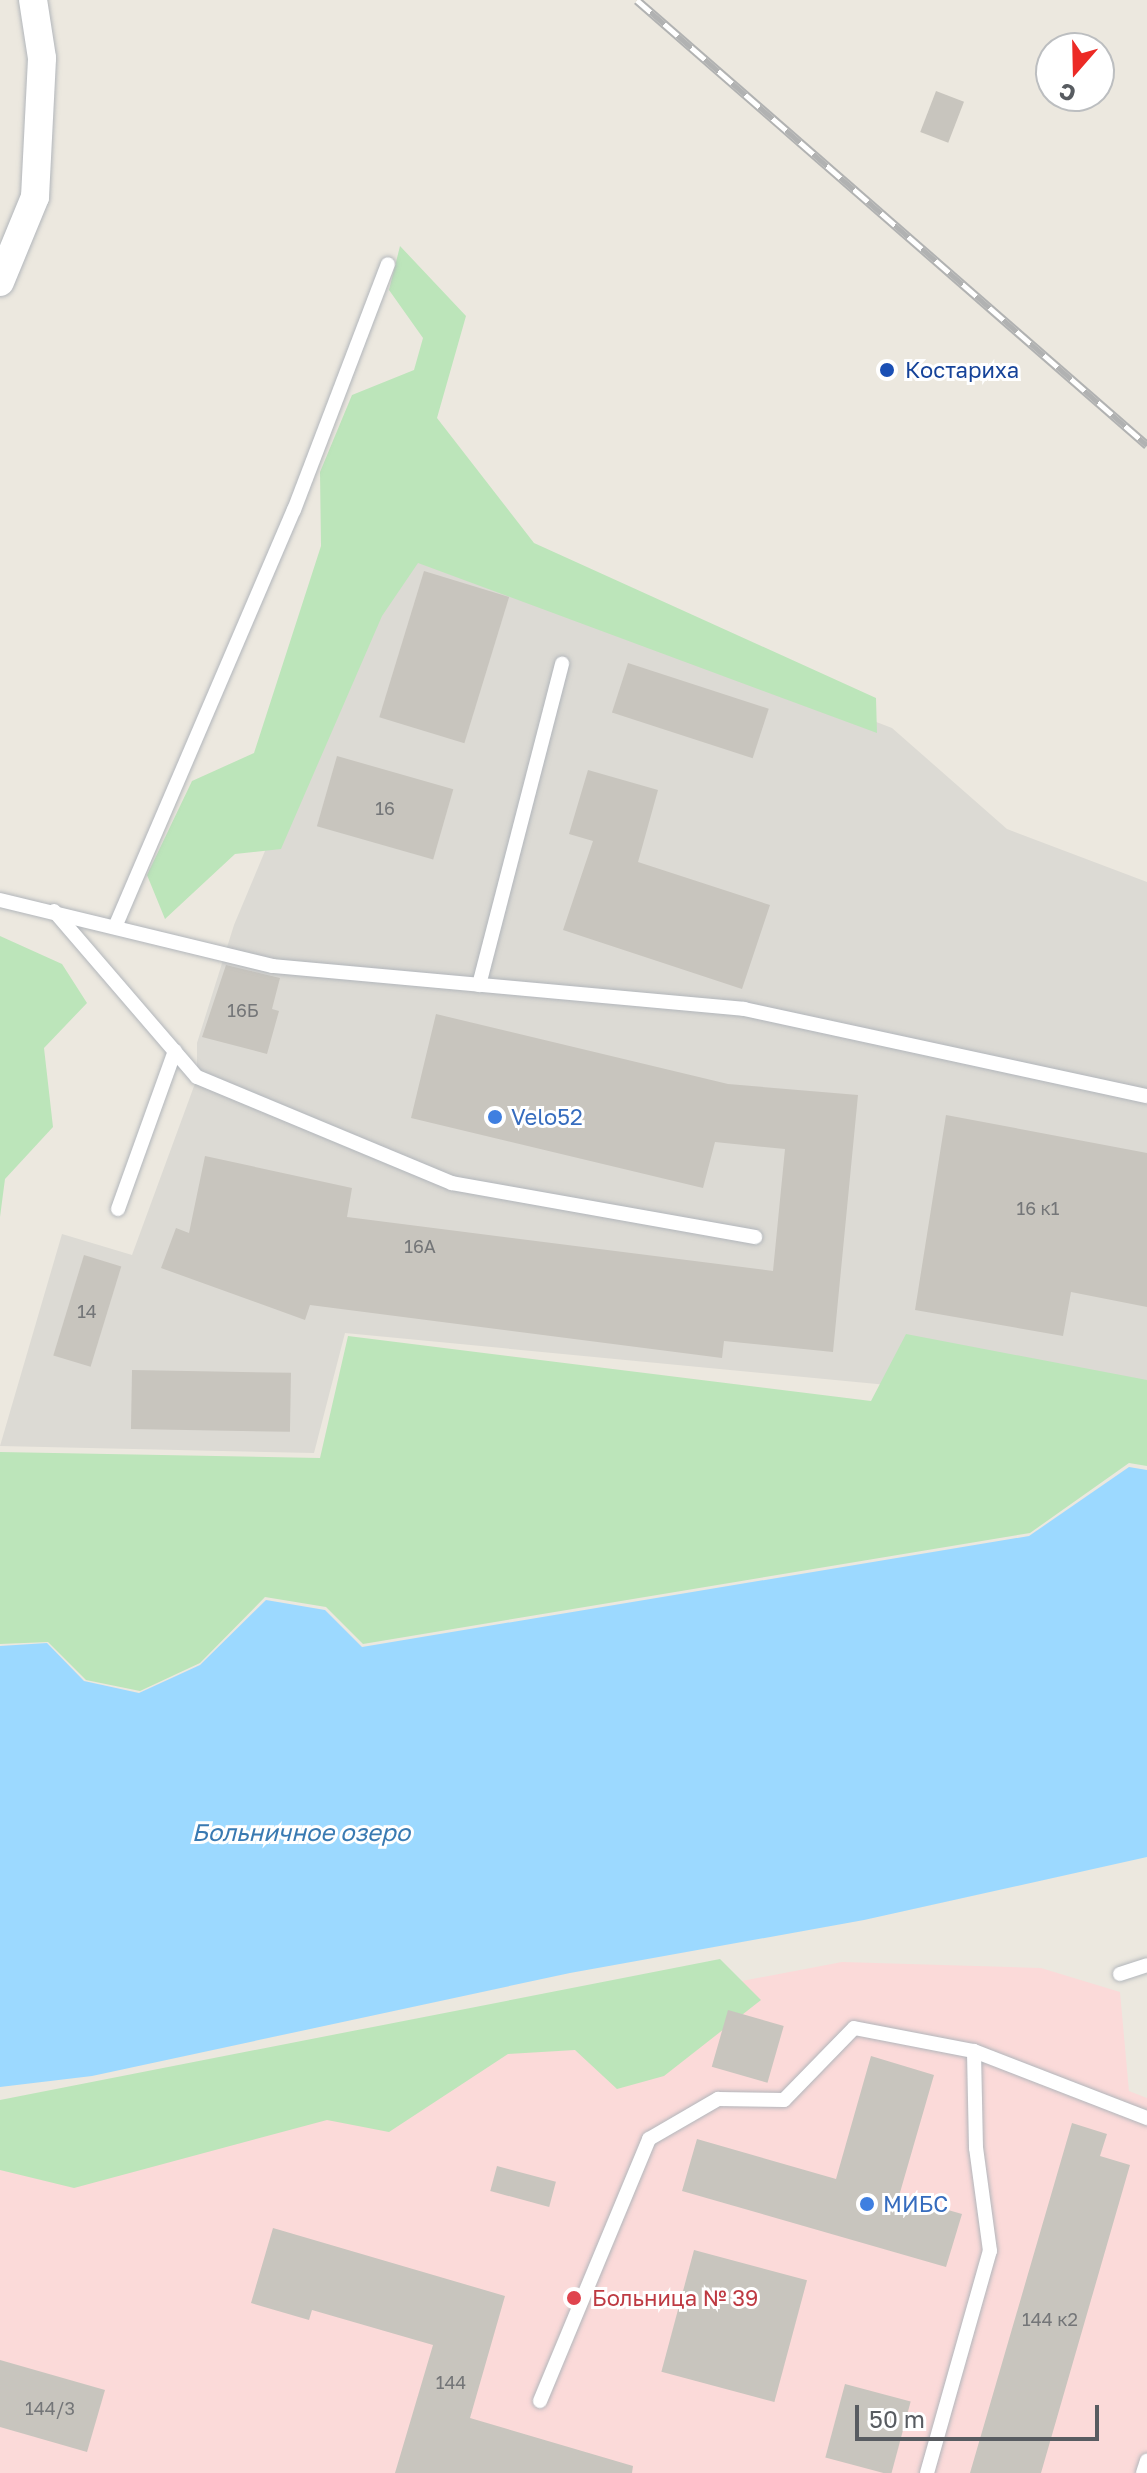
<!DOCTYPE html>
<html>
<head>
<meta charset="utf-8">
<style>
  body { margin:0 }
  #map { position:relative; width:1147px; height:2473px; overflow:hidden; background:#ece8df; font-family:"Golos Text",sans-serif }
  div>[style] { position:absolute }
  .industrial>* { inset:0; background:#dcdad4 }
  .medical>* { inset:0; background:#fbdad9 }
  .green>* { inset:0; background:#bce5ba }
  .water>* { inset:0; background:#9cd9ff }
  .building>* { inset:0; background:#c8c5be; transform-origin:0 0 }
  .roads { filter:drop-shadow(0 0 2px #b2b6bb) drop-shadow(0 0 2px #b2b6bb) }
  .service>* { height:14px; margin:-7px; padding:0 7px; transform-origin:7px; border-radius:7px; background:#fff }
  .minor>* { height:28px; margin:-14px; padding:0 14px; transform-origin:14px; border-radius:14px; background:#fff }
  .rail>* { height:9px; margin-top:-4.5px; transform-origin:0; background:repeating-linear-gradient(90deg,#fff 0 18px,#b1b2b2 0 36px); box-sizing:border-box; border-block:2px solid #b1b2b2 }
  .dots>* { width:22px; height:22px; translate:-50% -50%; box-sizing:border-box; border:4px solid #fff; border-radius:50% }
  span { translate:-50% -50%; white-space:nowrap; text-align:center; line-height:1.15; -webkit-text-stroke:6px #fff; paint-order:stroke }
  .number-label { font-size:18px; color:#747678 }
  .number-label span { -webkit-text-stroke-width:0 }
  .transit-label { font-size:22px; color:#164399 }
  .left { translate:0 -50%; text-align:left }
  .shop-label { font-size:22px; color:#366cbe }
  .health-label { font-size:22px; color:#be3a42 }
  .water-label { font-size:24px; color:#397ab2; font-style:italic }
  .north { position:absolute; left:1035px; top:32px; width:80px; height:80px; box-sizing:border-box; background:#fff; border:2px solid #bcbec0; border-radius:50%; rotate:200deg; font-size:22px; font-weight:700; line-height:32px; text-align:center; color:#585c61 }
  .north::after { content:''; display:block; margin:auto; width:28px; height:36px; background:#ec2a25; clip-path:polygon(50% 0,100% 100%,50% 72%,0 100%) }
  .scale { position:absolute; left:855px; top:2405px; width:244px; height:36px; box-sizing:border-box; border:4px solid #585c61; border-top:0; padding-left:10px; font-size:24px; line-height:28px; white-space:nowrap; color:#585c61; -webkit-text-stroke:6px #fff; paint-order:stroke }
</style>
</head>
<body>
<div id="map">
  <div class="industrial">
    <div style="clip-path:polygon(396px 538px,892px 728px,1007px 829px,1147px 882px,1147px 1410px,345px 1333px,314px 1453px,0 1446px,62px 1234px,132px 1255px,197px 1078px,197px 1043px,234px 925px)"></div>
  </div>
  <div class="medical">
    <div style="clip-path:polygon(842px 1962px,1041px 1968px,1120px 1992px,1129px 2091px,1147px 2098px,1147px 2473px,0 2473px,0 2122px)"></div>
  </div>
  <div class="green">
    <div style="clip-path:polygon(400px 246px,466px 316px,437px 418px,534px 543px,876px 698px,877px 733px,418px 563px,382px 616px,281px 849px,235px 854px,165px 919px,147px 875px,192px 781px,254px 753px,321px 546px,320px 472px,352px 395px,414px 370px,423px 338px,389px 290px)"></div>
    <div style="clip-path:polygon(0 936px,62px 964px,87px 1003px,44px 1048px,53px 1127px,5px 1179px,0 1217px)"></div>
    <div style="clip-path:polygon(906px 1334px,1147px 1380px,1147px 1466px,1129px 1463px,1030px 1533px,363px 1644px,326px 1607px,265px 1597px,200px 1663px,140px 1691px,86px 1680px,48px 1642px,0 1644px,0 1452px,320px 1458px,348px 1336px,871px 1401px)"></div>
    <div style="clip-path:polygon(720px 1959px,761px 2000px,664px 2076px,617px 2089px,575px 2050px,508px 2054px,389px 2132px,327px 2120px,74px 2188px,0 2170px,0 2100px)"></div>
  </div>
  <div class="water">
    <div style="clip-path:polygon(1129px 1467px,1147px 1470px,1147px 1857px,864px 1920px,570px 1973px,92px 2076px,0 2087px,0 1646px,47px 1643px,84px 1681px,139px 1693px,200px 1665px,266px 1600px,325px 1610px,362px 1647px,1029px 1536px)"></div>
  </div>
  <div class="building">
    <div style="left:936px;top:91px;width:30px;height:44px;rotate:21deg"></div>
    <div style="left:424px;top:571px;width:89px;height:153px;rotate:17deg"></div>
    <div style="left:628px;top:663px;width:148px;height:52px;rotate:18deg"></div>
    <div style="left:337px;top:756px;width:121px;height:73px;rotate:16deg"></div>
    <div style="clip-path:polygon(588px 770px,658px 790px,638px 862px,770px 905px,742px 989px,563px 930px,593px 841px,569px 834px)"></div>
    <div style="clip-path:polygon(226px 965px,280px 978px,272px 1009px,279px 1011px,267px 1054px,202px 1037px)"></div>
    <div style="clip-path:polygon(436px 1014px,728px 1084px,858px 1095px,833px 1352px,724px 1341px,722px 1358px,310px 1305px,305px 1320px,161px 1268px,176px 1228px,189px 1233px,205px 1156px,352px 1188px,347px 1217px,773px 1271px,785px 1149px,715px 1142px,703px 1188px,411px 1118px)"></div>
    <div style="clip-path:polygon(946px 1115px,1147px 1153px,1147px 1307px,1071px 1292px,1063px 1336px,915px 1310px)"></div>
    <div style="left:84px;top:1255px;width:39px;height:105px;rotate:17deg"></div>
    <div style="left:132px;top:1370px;width:159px;height:59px;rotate:1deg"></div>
    <div style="left:728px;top:2010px;width:58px;height:59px;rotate:16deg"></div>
    <div style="clip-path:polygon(871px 2056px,934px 2075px,899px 2196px,962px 2214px,946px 2267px,682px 2191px,697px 2139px,836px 2179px)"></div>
    <div style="clip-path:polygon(1072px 2123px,1107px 2134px,1100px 2156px,1130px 2165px,1041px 2473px,970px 2473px)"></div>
    <div style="left:497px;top:2166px;width:61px;height:26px;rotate:15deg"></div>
    <div style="clip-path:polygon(273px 2228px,505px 2296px,470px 2418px,633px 2466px,632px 2473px,395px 2473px,433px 2345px,312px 2310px,309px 2320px,251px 2303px)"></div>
    <div style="left:694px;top:2250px;width:117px;height:126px;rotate:15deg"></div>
    <div style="clip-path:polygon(0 2360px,105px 2390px,87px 2452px,0 2427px)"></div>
    <div style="left:845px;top:2384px;width:68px;height:76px;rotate:15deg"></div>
  </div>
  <div class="roads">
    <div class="service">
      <div style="left:0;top:900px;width:281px;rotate:13.6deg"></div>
      <div style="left:273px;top:966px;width:473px;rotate:5.2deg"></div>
      <div style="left:744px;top:1009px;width:412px;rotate:12.2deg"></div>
      <div style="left:54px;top:911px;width:219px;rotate:49.3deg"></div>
      <div style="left:197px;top:1077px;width:276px;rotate:22.6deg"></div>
      <div style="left:452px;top:1183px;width:308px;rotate:10.1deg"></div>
      <div style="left:115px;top:927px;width:454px;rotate:-66.8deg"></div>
      <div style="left:294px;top:510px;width:263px;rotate:-69.1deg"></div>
      <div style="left:479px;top:985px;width:332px;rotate:-75.5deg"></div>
      <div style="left:118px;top:1209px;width:168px;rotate:-70.2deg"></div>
      <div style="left:1120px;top:1974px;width:28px;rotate:-18deg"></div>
      <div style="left:540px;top:2401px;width:284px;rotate:-67.4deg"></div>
      <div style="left:649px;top:2139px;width:80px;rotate:-30.1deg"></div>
      <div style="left:718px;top:2099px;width:66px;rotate:0.9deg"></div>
      <div style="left:784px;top:2100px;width:100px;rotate:-45.8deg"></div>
      <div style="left:854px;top:2028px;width:122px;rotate:10.9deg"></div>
      <div style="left:927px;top:2473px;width:231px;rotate:-74.2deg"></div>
      <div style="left:990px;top:2251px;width:104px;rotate:-97.7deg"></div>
      <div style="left:976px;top:2148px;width:97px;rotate:-91.2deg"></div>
      <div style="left:974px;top:2051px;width:186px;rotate:21.2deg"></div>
      <div style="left:1143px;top:2473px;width:13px;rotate:-72deg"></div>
    </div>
    <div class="minor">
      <div style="left:0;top:282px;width:92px;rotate:-67.6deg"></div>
      <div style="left:35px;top:197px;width:139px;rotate:-87.1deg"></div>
      <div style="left:42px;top:58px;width:59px;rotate:-98.8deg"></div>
    </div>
  </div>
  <div class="rail">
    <div style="left:637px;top:0;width:677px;rotate:41.11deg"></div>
  </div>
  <div class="dots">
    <div style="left:887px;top:370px;background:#1a4fb4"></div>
    <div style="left:495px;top:1117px;background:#3f7fe0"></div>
    <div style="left:867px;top:2204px;background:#3f7fe0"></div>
    <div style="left:574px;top:2298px;background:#e0444e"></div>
  </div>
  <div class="number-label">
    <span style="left:385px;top:808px">16</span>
    <span style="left:243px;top:1010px">16Б</span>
    <span style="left:1038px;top:1208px">16 к1</span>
    <span style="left:420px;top:1246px">16А</span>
    <span style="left:87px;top:1311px">14</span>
    <span style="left:1050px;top:2319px">144 к2</span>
    <span style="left:451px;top:2382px">144</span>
    <span style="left:50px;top:2408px">144/3</span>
  </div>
  <div class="transit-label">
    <span class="left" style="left:905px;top:370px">Костариха</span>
  </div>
  <div class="shop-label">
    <span class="left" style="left:511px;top:1117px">Velo52</span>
    <span class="left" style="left:883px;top:2204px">МИБС</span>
  </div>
  <div class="health-label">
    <span class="left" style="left:592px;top:2298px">Больница № 39</span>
  </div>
  <div class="water-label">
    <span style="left:301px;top:1832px">Больничное озеро</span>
  </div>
  <div class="north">С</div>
  <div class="scale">50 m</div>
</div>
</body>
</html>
